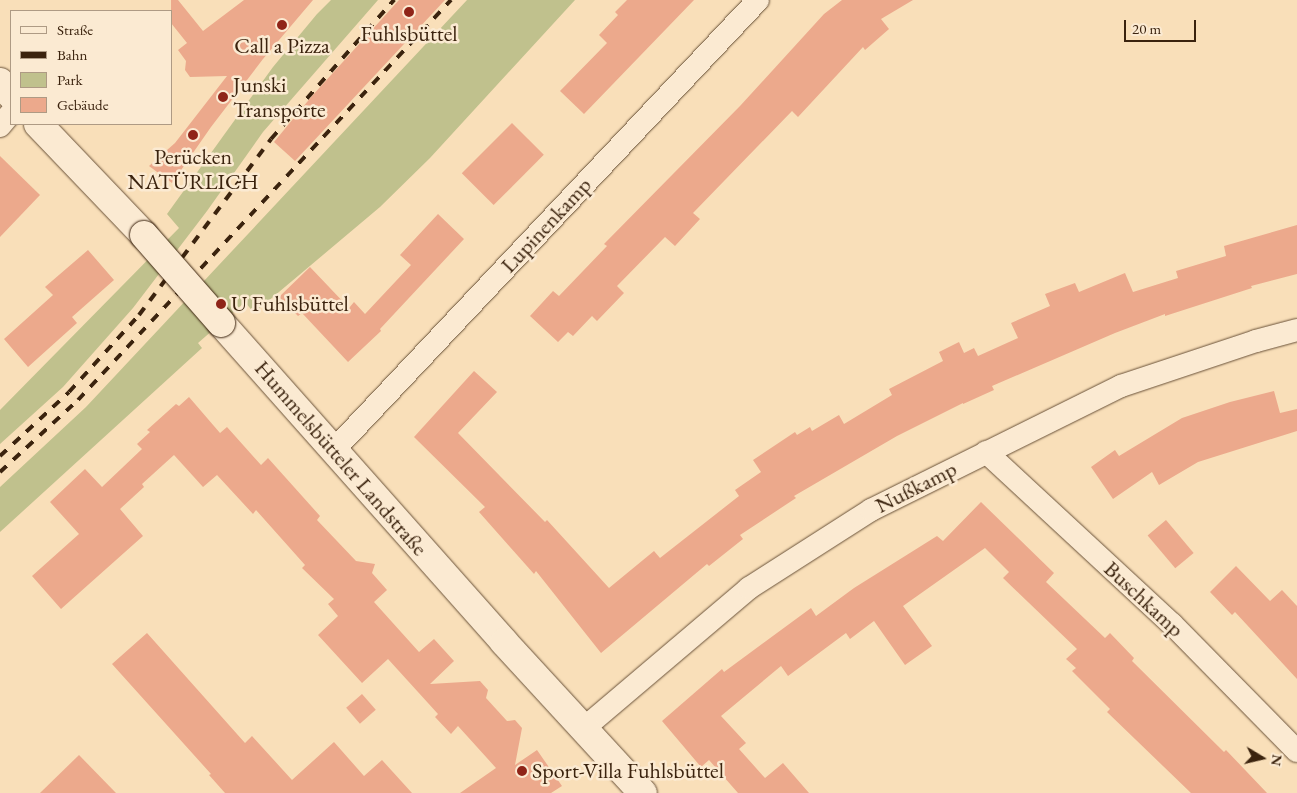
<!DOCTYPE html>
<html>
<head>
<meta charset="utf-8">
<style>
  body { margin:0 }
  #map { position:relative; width:1297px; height:793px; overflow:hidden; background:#f9dfb9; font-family:"EB Garamond",serif }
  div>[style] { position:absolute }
  .green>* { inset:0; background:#c0c18d }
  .building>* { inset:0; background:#eca98c; transform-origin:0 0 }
  .roads { filter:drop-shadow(0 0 1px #6a5239) drop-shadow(0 0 1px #6a5239) }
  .street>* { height:22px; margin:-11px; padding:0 11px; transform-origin:11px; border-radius:11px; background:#fbead2 }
  .secondary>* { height:28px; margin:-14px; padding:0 14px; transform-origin:14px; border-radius:14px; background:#fbead2 }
  .rail>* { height:4px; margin-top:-2px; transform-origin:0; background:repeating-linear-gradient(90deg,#3b230e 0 9px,transparent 0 18px) }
  .bridges { filter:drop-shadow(0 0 1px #3b230e) drop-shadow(0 0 1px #3b230e) }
  .secondary-bridge>* { height:28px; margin:-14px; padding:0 14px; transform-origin:14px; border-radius:14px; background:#fbead2 }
  .dots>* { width:14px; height:14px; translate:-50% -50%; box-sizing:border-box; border:2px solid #fbead2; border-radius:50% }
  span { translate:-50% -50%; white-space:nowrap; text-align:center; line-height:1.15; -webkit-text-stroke:5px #fbead2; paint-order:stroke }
  .poi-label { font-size:22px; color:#3b230e }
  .left { translate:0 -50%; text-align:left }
  .street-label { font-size:22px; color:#3b230e }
  .legend { position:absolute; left:10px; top:10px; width:162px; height:115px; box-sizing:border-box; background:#fbead2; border:1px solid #ae9a84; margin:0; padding:6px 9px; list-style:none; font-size:15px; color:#3b230e }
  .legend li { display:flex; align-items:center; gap:10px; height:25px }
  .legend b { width:25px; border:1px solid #ae9a84 }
  .north { position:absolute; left:1237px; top:733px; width:50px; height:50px; -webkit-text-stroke:4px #fbead2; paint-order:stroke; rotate:99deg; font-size:14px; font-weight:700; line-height:20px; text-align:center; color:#3b230e }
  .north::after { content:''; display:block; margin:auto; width:18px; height:22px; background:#3b230e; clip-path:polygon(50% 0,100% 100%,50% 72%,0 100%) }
  .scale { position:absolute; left:1124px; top:20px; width:72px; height:22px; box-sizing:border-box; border:2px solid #3b230e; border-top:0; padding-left:6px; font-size:15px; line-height:18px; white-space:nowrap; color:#3b230e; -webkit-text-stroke:4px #fbead2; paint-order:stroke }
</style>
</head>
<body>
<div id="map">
  <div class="green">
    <div style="clip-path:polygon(331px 0,378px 0,263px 132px,207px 211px,133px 308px,63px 387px,0 444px,0 410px,179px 228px,167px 214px,273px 67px,317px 14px)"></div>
    <div style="clip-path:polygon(467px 0,575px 0,430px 158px,380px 207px,254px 313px,245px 302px,198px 343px,202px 348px,0 532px,0 487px,86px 407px)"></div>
  </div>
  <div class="building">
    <div style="clip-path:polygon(171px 0,178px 0,203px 31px,244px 0,313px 0,263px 59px,211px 127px,172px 183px,149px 166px,175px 143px,227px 76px,190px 77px,185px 70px,186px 61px,178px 50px,187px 43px,171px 23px)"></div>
    <div style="clip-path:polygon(399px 0,445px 0,295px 161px,274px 142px,312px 96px)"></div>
    <div style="clip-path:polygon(627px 0,694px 0,584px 114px,560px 91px,607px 43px,599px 35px,618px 15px,615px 12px)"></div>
    <div style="clip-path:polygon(842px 0,913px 0,881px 19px,889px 29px,865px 50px,863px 47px,798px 117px,792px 111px,693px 213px,700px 219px,675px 246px,665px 237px,617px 286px,624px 293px,597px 321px,592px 316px,573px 336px,568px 332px,558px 342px,530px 316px,553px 291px,559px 296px,607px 246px,604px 244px,740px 106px,824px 14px)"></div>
    <div style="left:512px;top:123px;width:45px;height:71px;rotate:45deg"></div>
    <div style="clip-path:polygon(0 156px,40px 195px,0 237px)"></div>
    <div style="clip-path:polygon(438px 214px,464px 239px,380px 329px,381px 331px,348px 362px,302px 313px,298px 316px,279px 297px,310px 267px,349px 308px,354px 302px,365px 314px,411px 265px,400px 255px)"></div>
    <div style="clip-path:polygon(1297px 225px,1297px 274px,1251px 286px,1252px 288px,1165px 316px,1165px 314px,1115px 333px,992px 386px,994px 390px,963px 404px,963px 403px,897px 436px,794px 496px,796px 498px,740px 535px,743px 539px,709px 566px,707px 564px,601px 653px,536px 571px,534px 574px,479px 512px,485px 507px,414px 437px,474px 371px,497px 392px,458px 433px,545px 522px,547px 520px,609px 588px,654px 551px,660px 558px,739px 496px,735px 490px,761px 472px,753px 460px,795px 432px,797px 435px,810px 427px,812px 431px,839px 415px,844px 424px,892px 395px,889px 389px,943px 361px,939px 352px,959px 342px,964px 353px,974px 348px,978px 356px,1018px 338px,1011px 323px,1050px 306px,1045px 294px,1075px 283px,1079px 292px,1125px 273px,1133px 292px,1178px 278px,1176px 271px,1226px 256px,1224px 246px)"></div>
    <div style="clip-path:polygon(88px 250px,114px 280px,72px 317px,77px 323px,28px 367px,4px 339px,53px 295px,45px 287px)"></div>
    <div style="clip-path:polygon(1274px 391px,1280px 413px,1297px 409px,1297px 431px,1198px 462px,1159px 485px,1152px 472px,1113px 499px,1091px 467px,1115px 450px,1119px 456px,1182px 418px,1230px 402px)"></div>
    <div style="clip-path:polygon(189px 397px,220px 433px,227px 427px,261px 465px,268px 458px,320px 516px,317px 520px,356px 561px,375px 564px,372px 573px,387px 590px,374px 602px,419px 652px,434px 639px,454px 661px,430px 684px,480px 681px,488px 690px,486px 698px,507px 721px,515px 720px,522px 728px,515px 765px,537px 750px,562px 786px,551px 793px,460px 793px,496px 768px,458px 726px,451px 734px,435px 717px,438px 714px,388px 659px,362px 683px,318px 635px,338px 616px,328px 604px,334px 599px,302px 568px,305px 565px,256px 510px,253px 514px,217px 475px,203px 487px,174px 455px,142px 484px,144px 487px,120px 509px,143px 536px,61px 609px,32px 576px,79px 534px,50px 502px,85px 469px,102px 487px,142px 449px,137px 444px,150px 432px,147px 430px,176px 404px,179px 406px)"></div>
    <div style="clip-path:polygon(981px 502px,1054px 573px,1046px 582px,1105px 638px,1110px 633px,1134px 658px,1132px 661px,1224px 752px,1226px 750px,1267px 793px,1191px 793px,1107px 712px,1110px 709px,1072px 671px,1076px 668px,1066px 659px,1077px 649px,1003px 578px,1009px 572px,985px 548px,903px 606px,932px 646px,905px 665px,874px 621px,850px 639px,846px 633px,788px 676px,781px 666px,721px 716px,746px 743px,739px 749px,765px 778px,783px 763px,809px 793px,738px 793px,709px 760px,701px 767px,662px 721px,722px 669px,724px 672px,811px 608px,816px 616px,854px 588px,937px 536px,943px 541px)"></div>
    <div style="left:1166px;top:520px;width:43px;height:24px;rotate:50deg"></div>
    <div style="clip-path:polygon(1236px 566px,1270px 601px,1282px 590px,1297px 606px,1297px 679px,1235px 612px,1232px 615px,1210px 592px)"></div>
    <div style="clip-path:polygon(147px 633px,245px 743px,252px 736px,292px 780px,334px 742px,364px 776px,382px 760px,412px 793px,225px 793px,209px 775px,211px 774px,112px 664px)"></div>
    <div style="left:362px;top:694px;width:21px;height:21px;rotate:49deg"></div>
    <div style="clip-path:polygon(79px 755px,116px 793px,40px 793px)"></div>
  </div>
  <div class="roads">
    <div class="street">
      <div style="left:0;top:126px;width:17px;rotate:-50deg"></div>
      <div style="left:334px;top:450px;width:618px;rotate:-46.7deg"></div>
      <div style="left:986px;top:452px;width:253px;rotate:42.8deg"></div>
      <div style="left:1172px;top:624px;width:178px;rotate:45.5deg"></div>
      <div style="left:583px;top:729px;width:218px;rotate:-40.3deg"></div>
      <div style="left:749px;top:588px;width:145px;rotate:-32.6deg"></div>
      <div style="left:871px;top:510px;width:279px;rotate:-26.4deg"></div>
      <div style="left:1121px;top:386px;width:142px;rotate:-18.4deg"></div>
      <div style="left:1256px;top:341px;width:42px;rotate:-15deg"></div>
    </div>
    <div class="secondary">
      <div style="left:0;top:82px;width:17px;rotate:50deg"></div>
      <div style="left:38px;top:124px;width:153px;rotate:46.3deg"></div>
      <div style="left:221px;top:323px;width:426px;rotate:48.4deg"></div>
      <div style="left:504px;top:642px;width:205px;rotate:47.4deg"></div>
    </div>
  </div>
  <div class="rail">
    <div style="left:0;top:456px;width:94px;rotate:-42.8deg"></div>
    <div style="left:69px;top:392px;width:104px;rotate:-47.7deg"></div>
    <div style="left:139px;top:315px;width:220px;rotate:-53.1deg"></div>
    <div style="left:271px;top:139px;width:186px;rotate:-48.5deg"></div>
    <div style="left:0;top:472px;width:106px;rotate:-42.7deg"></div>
    <div style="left:78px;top:400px;width:547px;rotate:-47deg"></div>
  </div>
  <div class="bridges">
    <div class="secondary-bridge">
      <div style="left:144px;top:235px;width:117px;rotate:48.8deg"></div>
    </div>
  </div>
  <div class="dots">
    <div style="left:409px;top:12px;background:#8f2418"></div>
    <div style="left:282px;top:25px;background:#8f2418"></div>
    <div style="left:223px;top:97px;background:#8f2418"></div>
    <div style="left:193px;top:135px;background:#8f2418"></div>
    <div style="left:221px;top:304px;background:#8f2418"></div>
    <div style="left:522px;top:771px;background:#8f2418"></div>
  </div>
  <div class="poi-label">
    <span style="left:409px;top:34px">Fuhlsbüttel</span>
    <span style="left:282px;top:46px">Call a Pizza</span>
    <span class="left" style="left:233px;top:97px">Junski<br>Transporte</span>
    <span style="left:193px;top:169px">Perücken<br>NATÜRLICH</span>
    <span class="left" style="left:231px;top:304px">U Fuhlsbüttel</span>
    <span class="left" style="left:532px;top:771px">Sport-Villa Fuhlsbüttel</span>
  </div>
  <div class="street-label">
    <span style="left:546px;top:225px;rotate:-47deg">Lupinenkamp</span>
    <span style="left:341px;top:458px;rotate:49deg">Hummelsbütteler Landstraße</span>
    <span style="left:916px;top:487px;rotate:-27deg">Nußkamp</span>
    <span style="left:1144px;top:599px;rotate:43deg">Buschkamp</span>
  </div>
  <ul class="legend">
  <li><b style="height:6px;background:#fbead2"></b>Straße</li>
  <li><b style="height:6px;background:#3b230e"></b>Bahn</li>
  <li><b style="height:14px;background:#c0c18d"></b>Park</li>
  <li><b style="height:14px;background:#eca98c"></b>Gebäude</li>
  </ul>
  <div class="north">N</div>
  <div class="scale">20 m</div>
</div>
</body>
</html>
